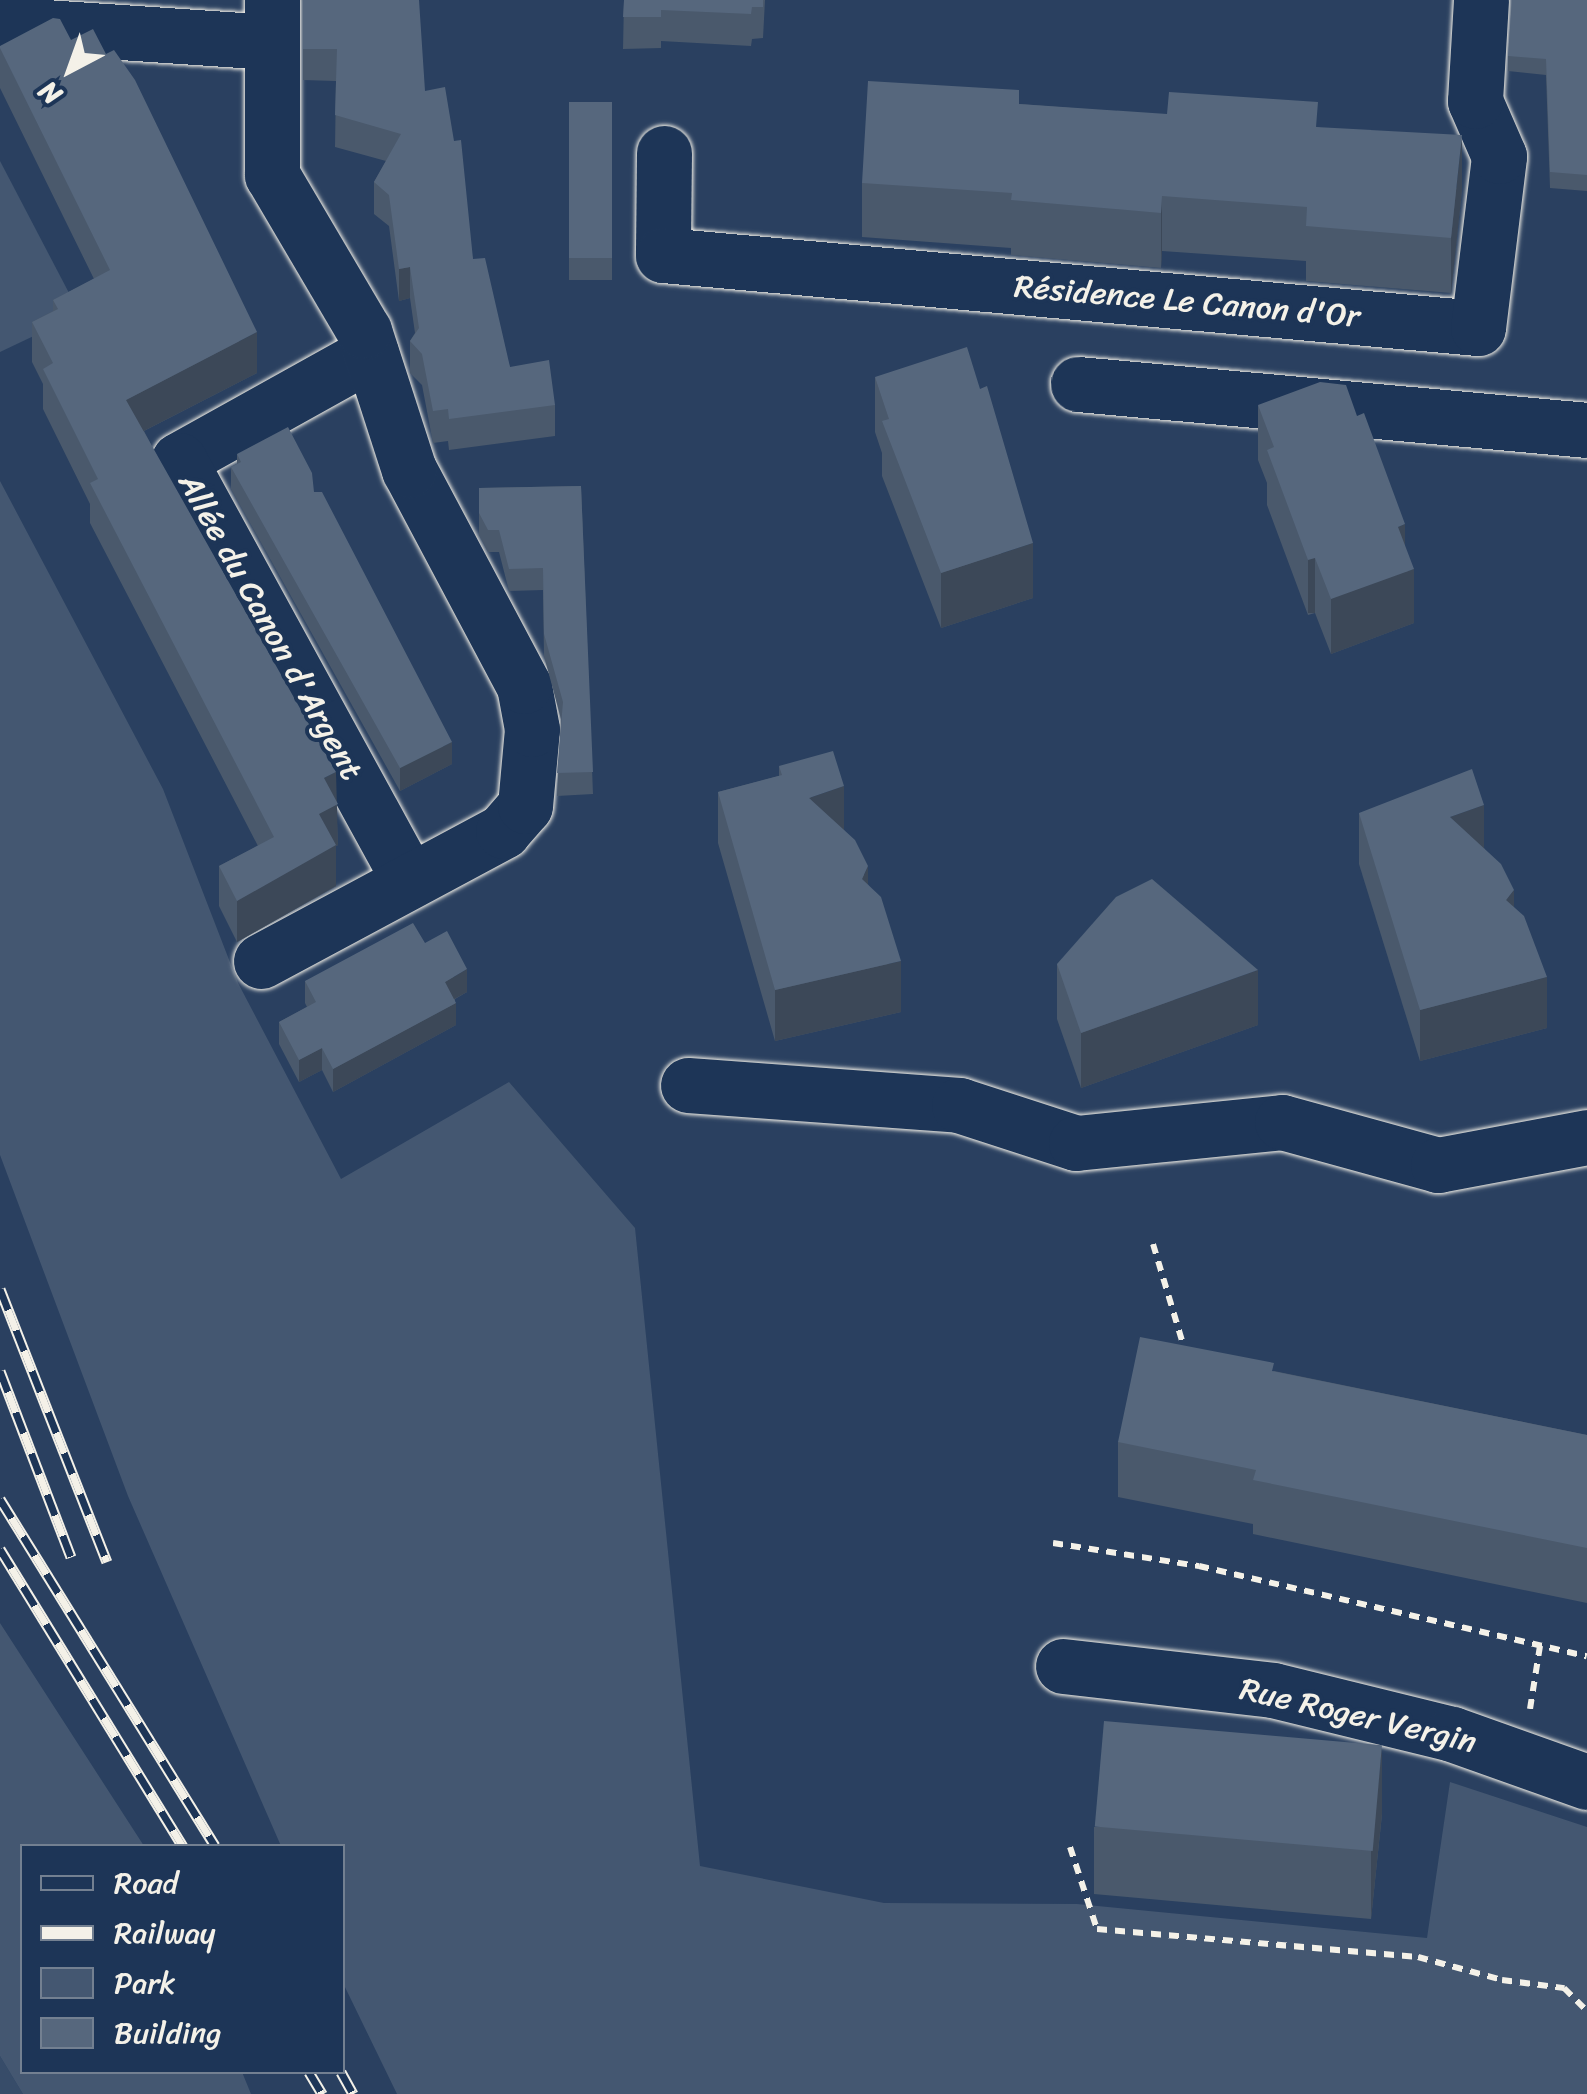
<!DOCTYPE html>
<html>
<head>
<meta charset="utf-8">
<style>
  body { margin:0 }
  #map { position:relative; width:1587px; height:2094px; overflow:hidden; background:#2a4060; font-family:Sriracha,sans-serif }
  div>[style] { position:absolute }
  .built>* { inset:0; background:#374c69 }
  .green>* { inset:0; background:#445771 }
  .path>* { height:6px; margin-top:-3px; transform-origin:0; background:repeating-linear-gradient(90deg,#f4f1e8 0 10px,transparent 0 18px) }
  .roads { filter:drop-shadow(0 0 2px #f4f1e8) drop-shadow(0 0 2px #f4f1e8) }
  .minor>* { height:55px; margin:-27.5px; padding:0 27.5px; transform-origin:27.5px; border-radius:27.5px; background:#1d3557 }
  .rail>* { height:11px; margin-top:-5.5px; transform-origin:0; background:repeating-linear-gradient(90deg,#1d3557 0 22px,#f4f1e8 0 44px); box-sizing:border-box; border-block:2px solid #f4f1e8 }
  .wall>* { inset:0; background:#4a596c; transform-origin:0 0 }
  .shaded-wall>* { inset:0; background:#3c4858; transform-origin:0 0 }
  .building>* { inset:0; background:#56677d; transform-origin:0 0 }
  span { translate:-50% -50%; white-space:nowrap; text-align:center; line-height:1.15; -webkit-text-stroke:8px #1d3557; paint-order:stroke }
  .street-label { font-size:32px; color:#f4f1e8 }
  .legend { position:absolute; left:20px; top:1844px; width:325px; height:230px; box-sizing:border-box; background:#1d3557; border:2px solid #738091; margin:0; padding:12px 18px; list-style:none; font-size:30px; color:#f4f1e8 }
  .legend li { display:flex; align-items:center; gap:20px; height:50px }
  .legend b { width:50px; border:2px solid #738091 }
  .north { position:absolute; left:20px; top:20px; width:100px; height:100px; -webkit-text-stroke:8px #1d3557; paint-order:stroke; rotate:221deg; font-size:28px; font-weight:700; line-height:40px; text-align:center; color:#f4f1e8 }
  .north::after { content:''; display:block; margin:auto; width:35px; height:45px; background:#f4f1e8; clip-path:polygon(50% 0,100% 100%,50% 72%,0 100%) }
</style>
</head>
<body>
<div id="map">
  <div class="built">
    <div style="clip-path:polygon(0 2056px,23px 2094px,0 2094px)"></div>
  </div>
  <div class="green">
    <div style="clip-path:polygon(0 161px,80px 314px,0 352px)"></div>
    <div style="clip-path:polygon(0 481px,163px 789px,238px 983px,341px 1179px,509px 1082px,635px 1228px,700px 1866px,884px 1903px,1077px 1904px,1427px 1938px,1450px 1782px,1587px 1827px,1587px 2094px,397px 2094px,343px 1983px,342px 1846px,281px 1846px,128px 1496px,0 1155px)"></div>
    <div style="clip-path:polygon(0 1623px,144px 1846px,22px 1846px,22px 2072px,242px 2072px,251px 2094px,23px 2094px,0 2056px)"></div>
  </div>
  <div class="path">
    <div style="left:1153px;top:1244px;width:115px;rotate:73.3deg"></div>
    <div style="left:1053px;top:1543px;width:148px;rotate:9deg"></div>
    <div style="left:1199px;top:1566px;width:398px;rotate:13.1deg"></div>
    <div style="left:1530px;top:1709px;width:64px;rotate:-81deg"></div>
    <div style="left:1070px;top:1847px;width:86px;rotate:71.8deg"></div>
    <div style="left:1097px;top:1929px;width:322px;rotate:5deg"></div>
    <div style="left:1418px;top:1957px;width:87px;rotate:15.3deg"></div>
    <div style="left:1502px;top:1980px;width:63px;rotate:7.4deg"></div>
    <div style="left:1564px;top:1988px;width:33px;rotate:45deg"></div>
  </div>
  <div class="roads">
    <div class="minor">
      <div style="left:0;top:24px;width:269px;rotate:3.8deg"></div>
      <div style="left:664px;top:153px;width:102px;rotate:90.6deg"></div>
      <div style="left:663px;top:255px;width:818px;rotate:5.12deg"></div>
      <div style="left:1478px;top:328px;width:173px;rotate:-83deg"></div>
      <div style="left:1499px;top:156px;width:60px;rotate:-113.6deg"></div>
      <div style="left:1475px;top:101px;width:101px;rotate:-86.6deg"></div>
      <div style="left:371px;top:353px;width:220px;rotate:150.9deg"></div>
      <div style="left:179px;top:460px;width:479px;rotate:61.3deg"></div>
      <div style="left:1078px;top:384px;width:511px;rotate:5.16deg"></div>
      <div style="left:261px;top:961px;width:275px;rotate:-28.2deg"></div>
      <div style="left:503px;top:831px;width:33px;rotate:-49deg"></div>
      <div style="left:525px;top:806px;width:77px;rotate:-84.8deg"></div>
      <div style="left:532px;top:729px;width:44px;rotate:-100.5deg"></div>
      <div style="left:524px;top:686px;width:245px;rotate:-118deg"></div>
      <div style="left:409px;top:470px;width:146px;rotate:-107.9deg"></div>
      <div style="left:364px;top:331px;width:181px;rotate:-120.5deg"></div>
      <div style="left:272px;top:175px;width:175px;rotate:-90deg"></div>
      <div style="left:688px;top:1085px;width:272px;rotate:4.2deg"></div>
      <div style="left:959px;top:1105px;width:123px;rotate:18deg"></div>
      <div style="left:1076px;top:1143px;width:207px;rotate:-5.8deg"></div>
      <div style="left:1282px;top:1122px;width:162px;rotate:15.4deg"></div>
      <div style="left:1438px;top:1165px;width:152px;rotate:-10.6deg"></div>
      <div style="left:1063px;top:1666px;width:211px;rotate:6.5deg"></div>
      <div style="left:1273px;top:1690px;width:184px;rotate:13.8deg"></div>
      <div style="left:1452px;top:1734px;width:143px;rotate:19.6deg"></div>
    </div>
  </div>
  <div class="rail">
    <div style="left:0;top:1289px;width:293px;rotate:68.6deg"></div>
    <div style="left:0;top:1371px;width:199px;rotate:69.1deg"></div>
    <div style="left:0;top:1499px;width:408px;rotate:58.2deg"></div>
    <div style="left:0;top:1549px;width:349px;rotate:58.4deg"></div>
    <div style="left:309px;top:2072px;width:26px;rotate:59deg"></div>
    <div style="left:341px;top:2072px;width:25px;rotate:61deg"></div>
  </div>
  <div class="wall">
    <div style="clip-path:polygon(303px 0,425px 91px,473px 259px,510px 367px,555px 405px,555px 436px,449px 450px,448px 441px,433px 443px,422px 385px,410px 373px,410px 341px,415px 333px,410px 298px,399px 301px,389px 226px,374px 214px,374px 182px,386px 161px,335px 147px,336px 81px,303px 80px)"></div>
    <div style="clip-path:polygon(624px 0,765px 0,763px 38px,752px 39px,751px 46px,661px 41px,661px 48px,623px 49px)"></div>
    <div style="clip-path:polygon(1587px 0,1587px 191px,1550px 188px,1546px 75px,1508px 71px,1508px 56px)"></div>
    <div style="clip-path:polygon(71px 40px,257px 373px,144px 431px,336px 800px,338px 845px,336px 846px,336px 886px,237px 942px,219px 906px,219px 866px,258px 846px,90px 523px,90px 504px,43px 409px,43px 384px,32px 362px,32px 322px,53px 311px,53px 300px,94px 279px,0 88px,0 46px)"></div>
    <div style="left:612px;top:102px;width:178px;height:43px;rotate:90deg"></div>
    <div style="clip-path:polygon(1019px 104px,1318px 127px,1462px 190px,1451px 293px,1306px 281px,1306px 261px,1162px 251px,1161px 268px,1011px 255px,1011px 248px,862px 237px,862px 183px)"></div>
    <div style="clip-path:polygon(875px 377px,1033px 598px,941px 628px,882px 476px,882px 453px,875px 432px)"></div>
    <div style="clip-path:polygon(1258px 405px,1405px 546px,1414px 623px,1331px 654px,1315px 613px,1308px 615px,1267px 505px,1267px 483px,1258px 460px)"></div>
    <div style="clip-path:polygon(237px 454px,314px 492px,452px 764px,400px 791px,231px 489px,231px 467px,237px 464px)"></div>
    <div style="clip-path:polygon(581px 486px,593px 794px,557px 796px,561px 719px,544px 656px,543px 590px,509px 591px,499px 552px,488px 552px,479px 535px,479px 488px)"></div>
    <div style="clip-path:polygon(779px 766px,844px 830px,868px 884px,901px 1012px,775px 1041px,718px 843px,718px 792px,779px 776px)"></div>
    <div style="clip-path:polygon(1359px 813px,1484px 848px,1514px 907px,1547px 1028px,1420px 1061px,1359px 864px)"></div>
    <div style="clip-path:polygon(425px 943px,467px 992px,455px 999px,456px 1025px,333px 1092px,322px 1070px,299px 1082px,279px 1044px,279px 1022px,307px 1007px,305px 1003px,305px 981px)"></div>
    <div style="clip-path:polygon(1057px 964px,1258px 1025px,1081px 1088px,1057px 1019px)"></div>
    <div style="clip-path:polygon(1274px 1371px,1587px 1435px,1587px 1603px,1253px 1534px,1253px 1524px,1118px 1497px,1118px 1442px)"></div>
    <div style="clip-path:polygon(1382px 1814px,1371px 1919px,1094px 1894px,1094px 1827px)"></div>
  </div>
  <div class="shaded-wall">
    <div style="clip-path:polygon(1462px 135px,1462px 190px,1451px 293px,1451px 238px)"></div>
    <div style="clip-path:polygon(1162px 196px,1162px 251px,1161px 268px,1161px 213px)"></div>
    <div style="clip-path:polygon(410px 267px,410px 298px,399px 301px,399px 269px)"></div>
    <div style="clip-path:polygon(257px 332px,257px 373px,126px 440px,126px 400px)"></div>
    <div style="clip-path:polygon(1405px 524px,1405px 572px,1414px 569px,1414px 623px,1331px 654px,1331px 599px,1398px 527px)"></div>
    <div style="clip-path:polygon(1033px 543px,1033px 598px,941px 628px,941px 573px)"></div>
    <div style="left:1315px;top:558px;width:55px;height:7px;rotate:90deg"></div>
    <div style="clip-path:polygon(452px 742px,452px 764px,400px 791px,400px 768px)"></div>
    <div style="clip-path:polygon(336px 772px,338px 845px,336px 846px,336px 886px,237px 942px,237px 901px,319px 814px,324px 778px)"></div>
    <div style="clip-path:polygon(844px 786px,844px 837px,809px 798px)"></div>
    <div style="clip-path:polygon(1484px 805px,1484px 856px,1450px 817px)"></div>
    <div style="clip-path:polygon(868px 866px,868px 917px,862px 879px)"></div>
    <div style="clip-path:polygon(1514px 890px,1514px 941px,1506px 900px)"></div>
    <div style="clip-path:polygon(901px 961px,901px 1012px,775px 1041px,775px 990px)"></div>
    <div style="clip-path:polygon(467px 969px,467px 992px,445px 1004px,445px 982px)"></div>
    <div style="clip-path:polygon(1258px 970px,1258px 1025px,1081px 1088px,1081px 1033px)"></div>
    <div style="clip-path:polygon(1547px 977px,1547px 1028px,1420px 1061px,1420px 1010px)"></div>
    <div style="clip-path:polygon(456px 1003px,456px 1025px,333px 1092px,333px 1069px)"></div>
    <div style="clip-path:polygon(322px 1048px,322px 1070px,299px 1082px,299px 1060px)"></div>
    <div style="clip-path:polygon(1382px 1747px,1382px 1814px,1371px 1919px,1371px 1852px)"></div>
  </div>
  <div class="building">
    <div style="clip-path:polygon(303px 0,419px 0,425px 91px,445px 87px,454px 141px,461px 140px,473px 259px,485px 258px,510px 367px,549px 360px,555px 405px,449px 419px,448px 409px,433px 411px,422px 354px,410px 341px,419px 328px,410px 267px,399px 269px,389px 195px,374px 182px,401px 134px,335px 115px,337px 49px,303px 49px)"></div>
    <div style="clip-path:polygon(624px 0,763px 0,763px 7px,752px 7px,751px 14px,661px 10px,661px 17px,623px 17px)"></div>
    <div style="clip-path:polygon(1512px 0,1587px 0,1587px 175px,1550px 172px,1546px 59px,1508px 56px)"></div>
    <div style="clip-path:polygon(53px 18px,60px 19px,71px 40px,93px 29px,106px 54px,114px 50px,135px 80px,257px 332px,126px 400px,336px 772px,324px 778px,338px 804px,319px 814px,336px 845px,237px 901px,219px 866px,274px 837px,90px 483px,98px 479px,43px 369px,53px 363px,32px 322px,58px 309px,53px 300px,110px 270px,0 48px,0 46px)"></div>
    <div style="clip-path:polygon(868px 81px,1019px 90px,1019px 104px,1167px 114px,1169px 92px,1318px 102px,1316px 127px,1462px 135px,1451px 238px,1306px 226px,1307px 207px,1162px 196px,1161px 213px,1011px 200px,1012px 193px,862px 183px)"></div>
    <div style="left:612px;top:102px;width:156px;height:43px;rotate:90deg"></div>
    <div style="clip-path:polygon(967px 347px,980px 389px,987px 386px,1033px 543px,941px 573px,882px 421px,889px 419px,875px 377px)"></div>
    <div style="clip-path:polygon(1320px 382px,1346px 385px,1357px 416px,1364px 413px,1405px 524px,1398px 527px,1414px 569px,1331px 599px,1315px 558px,1308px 560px,1267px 450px,1274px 447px,1258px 405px)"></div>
    <div style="clip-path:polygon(288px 427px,312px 473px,314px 492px,322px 492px,452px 742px,400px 768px,231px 467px,241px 462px,237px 454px)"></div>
    <div style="clip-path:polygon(581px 486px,593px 772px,557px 773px,563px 702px,544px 634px,543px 568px,509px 569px,499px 530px,488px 530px,479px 513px,479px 488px)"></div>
    <div style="clip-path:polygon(833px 751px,844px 786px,809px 798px,855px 840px,868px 866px,862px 879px,881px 897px,901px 961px,775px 990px,718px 792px,782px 775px,779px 766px)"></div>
    <div style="clip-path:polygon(1472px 769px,1484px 805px,1450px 817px,1501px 864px,1514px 890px,1506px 900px,1524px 916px,1547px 977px,1420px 1010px,1359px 813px)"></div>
    <div style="clip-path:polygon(1152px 879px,1258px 970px,1081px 1033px,1057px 964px,1116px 897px)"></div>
    <div style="clip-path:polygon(413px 923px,425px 943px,447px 931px,467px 969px,445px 982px,456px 1003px,333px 1069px,322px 1048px,299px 1060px,279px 1022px,316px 1002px,305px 981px)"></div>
    <div style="clip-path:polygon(1140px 1337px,1274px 1363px,1272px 1371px,1587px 1435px,1587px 1548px,1253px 1480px,1256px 1470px,1118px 1442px)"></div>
    <div style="left:1104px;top:1721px;width:279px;height:106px;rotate:5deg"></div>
  </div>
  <div class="street-label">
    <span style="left:1187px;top:302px;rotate:5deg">Résidence Le Canon d'Or</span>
    <span style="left:270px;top:627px;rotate:61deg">Allée du Canon d'Argent</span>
    <span style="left:1358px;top:1716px;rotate:13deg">Rue Roger Vergin</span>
  </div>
  <ul class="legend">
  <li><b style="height:12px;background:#1d3557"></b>Road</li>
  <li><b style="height:12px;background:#f4f1e8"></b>Railway</li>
  <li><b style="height:28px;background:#445771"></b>Park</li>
  <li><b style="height:28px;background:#56677d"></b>Building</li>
  </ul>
  <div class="north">N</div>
</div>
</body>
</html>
